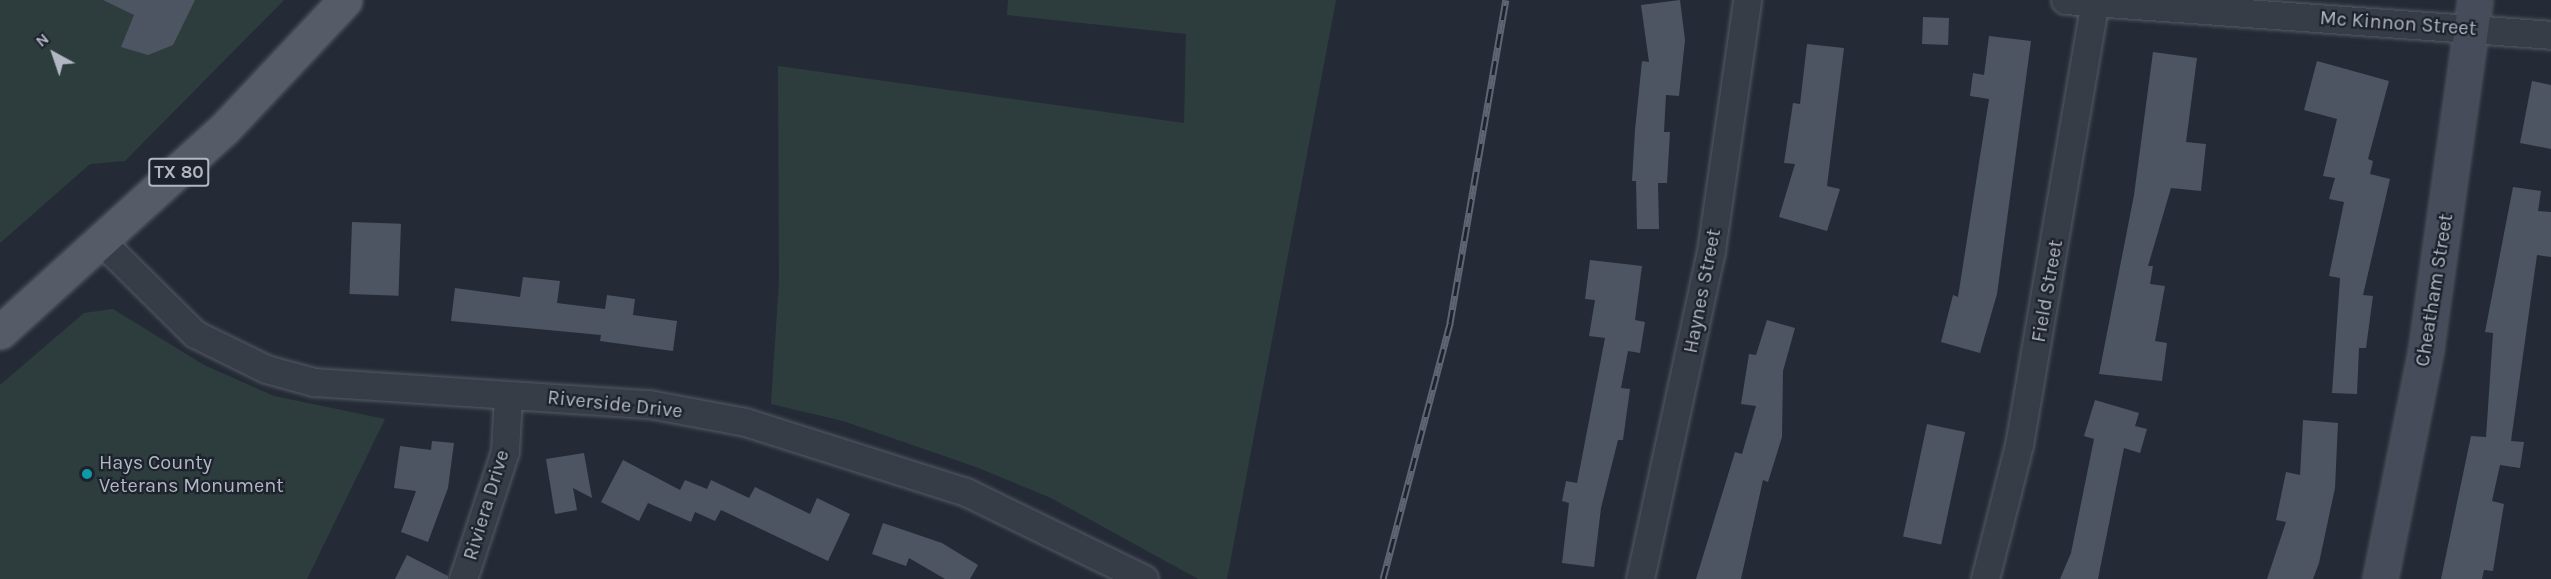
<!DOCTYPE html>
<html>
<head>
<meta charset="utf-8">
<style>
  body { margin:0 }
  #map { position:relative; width:2551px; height:579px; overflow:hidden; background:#242b36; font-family:Karla,sans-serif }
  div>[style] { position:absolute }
  .green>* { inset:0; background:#2d3d3e }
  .building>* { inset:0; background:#4d5562; transform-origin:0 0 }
  .roads { filter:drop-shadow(0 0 2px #555b65) drop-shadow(0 0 2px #555b65) }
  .street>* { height:27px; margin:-13.5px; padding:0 13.5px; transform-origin:13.5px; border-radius:13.5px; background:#373d47 }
  .secondary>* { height:33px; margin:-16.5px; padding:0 16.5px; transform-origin:16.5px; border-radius:16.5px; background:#464c5a }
  .primary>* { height:33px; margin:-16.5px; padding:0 16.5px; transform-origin:16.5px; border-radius:16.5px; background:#555c67 }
  .rail>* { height:7px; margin-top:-3.5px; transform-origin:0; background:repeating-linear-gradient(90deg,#1d222c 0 14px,#5f6673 0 28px); box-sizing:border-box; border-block:2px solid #5f6673 }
  .dots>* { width:16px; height:16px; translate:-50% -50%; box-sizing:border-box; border:3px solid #1d222c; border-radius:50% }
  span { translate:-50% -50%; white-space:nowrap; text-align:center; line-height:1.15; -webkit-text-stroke:4.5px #1d222c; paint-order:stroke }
  .shield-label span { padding:2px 4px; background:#1d222c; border:2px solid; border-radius:4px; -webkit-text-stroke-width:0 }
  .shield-label { font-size:18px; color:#b2b8c3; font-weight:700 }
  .street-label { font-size:20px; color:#b2b8c3 }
  .poi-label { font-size:20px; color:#b2b8c3 }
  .left { translate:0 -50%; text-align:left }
  .north { position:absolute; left:24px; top:24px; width:60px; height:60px; -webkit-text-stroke:4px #1d222c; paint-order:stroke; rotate:320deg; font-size:16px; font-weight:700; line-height:24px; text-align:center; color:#b2b8c3 }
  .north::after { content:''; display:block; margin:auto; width:21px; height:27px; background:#b2b8c3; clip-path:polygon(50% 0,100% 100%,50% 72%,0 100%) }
</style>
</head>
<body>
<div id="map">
  <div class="green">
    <div style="clip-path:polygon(0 0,284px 0,125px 161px,90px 164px,0 243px)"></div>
    <div style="clip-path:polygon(1008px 0,1336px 0,1227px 579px,1198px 579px,1051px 498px,976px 467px,843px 421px,771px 404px,779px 282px,778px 66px,1184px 123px,1186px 34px,1007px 15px)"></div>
    <div style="clip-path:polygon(113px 309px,204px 365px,274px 396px,385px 419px,307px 579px,0 579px,0 385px,84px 313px)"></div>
  </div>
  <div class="building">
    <div style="clip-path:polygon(103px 0,195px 0,173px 45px,148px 55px,121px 47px,134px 15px)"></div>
    <div style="clip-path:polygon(1680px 0,1685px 40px,1679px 96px,1666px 95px,1664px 132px,1670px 132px,1667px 183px,1658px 183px,1659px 229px,1637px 229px,1636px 181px,1632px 181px,1635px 130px,1642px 61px,1649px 62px,1641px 5px)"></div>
    <div style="left:1923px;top:17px;width:26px;height:27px;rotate:2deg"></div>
    <div style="clip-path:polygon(1989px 36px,2031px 41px,1997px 294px,1980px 353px,1941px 342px,1953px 295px,1958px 297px,1989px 99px,1970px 96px,1973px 73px,1984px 75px)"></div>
    <div style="clip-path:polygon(1807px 44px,1844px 48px,1827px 186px,1840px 189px,1827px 231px,1779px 217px,1795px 164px,1784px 163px,1793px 103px,1800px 104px)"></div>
    <div style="clip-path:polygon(2153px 52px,2197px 58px,2186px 142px,2206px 144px,2201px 191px,2171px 188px,2148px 266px,2153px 266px,2150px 284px,2165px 286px,2155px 341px,2167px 343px,2162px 381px,2099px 374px,2134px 195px)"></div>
    <div style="clip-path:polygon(2317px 61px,2389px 81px,2368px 159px,2373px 161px,2370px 174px,2390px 179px,2363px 295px,2373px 296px,2366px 348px,2359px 348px,2357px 394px,2332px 393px,2340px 278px,2329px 276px,2344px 202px,2329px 199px,2335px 178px,2323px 176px,2337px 119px,2304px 110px)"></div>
    <div style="clip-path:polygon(2532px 81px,2551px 85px,2551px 149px,2520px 143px)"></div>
    <div style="clip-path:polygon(2513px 187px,2541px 191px,2538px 211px,2551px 212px,2551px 257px,2537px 255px,2511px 441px,2524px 442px,2520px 468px,2500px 465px,2492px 501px,2504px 504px,2493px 571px,2484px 570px,2482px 579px,2441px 579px,2471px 436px,2486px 437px,2493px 333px,2485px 332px)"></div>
    <div style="left:352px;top:222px;width:49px;height:72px;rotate:2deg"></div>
    <div style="clip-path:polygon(1590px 260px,1642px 266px,1635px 320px,1645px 322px,1640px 353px,1628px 351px,1621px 388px,1630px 389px,1623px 440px,1618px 440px,1601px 508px,1594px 567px,1562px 563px,1569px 503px,1562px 501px,1566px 481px,1577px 483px,1605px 338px,1589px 336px,1595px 300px,1585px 299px)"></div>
    <div style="clip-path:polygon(523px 277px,560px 281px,557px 303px,605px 309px,607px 295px,635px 299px,633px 315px,677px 321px,673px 351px,600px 341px,601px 335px,451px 321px,455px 288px,520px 297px)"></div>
    <div style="clip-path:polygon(1767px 320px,1795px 328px,1783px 371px,1782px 437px,1768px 482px,1763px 480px,1741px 579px,1696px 579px,1735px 452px,1742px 454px,1756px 406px,1741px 404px,1749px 354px,1756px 355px)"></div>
    <div style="clip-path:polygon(2095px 400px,2139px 413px,2135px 426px,2147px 429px,2140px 453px,2124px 448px,2098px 579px,2060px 579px,2071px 553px,2094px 439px,2084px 436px)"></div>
    <div style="clip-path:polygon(2303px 420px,2338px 423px,2335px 488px,2319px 563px,2313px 579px,2267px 579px,2286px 522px,2276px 520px,2286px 472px,2300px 475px)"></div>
    <div style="left:1927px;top:424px;width:39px;height:115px;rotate:12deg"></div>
    <div style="clip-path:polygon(432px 441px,454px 443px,448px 488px,428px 542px,401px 532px,416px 491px,394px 488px,400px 446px,431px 450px)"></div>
    <div style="clip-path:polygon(584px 453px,592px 498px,573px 488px,577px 510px,555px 514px,546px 459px)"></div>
    <div style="clip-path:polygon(623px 460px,680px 490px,685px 480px,707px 489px,711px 480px,749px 498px,755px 487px,810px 514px,817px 498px,850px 514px,828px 561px,721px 510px,715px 521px,695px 512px,691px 522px,648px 503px,639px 521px,601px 502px)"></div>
    <div style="clip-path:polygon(883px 523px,942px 543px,978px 565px,970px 579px,945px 579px,909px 558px,906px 566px,872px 554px)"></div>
    <div style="clip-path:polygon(407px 555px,448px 576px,448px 579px,395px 579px)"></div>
  </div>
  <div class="roads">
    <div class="street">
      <div style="left:2065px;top:0;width:487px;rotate:4.1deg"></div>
      <div style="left:103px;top:243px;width:129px;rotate:44.7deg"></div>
      <div style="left:195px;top:334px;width:79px;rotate:26.2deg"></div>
      <div style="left:266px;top:369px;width:50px;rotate:15.2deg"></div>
      <div style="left:314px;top:382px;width:336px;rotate:3.8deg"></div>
      <div style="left:649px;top:404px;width:98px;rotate:10.6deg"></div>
      <div style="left:745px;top:422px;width:232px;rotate:17.6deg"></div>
      <div style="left:966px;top:492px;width:198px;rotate:26deg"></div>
      <div style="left:463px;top:579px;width:135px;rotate:-71.8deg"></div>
      <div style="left:505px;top:451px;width:56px;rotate:-86.9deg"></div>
      <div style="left:1640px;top:579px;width:336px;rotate:-77.8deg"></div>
      <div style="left:1711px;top:251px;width:254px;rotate:-81.8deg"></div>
      <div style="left:1985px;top:579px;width:138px;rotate:-75.8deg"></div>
      <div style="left:2019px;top:445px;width:451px;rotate:-80.3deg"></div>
    </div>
    <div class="secondary">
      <div style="left:2380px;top:579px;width:236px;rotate:-78.7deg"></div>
      <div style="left:2426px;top:348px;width:351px;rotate:-82deg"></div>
    </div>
    <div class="primary">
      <div style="left:0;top:332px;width:304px;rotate:-42.2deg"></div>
      <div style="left:225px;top:128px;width:175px;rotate:-46.8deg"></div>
    </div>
  </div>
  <div class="rail">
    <div style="left:1383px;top:579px;width:265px;rotate:-75.3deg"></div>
    <div style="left:1450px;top:323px;width:328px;rotate:-80.2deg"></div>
  </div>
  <div class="dots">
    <div style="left:87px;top:474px;background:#0f9aa8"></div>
  </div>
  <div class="shield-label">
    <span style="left:179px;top:172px">TX 80</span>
  </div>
  <div class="street-label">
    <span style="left:2398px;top:23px;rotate:4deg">Mc Kinnon Street</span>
    <span style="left:2434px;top:290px;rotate:-81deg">Cheatham Street</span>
    <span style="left:1702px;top:291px;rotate:-79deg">Haynes Street</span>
    <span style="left:2047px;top:291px;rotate:-80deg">Field Street</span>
    <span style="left:615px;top:404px;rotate:6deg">Riverside Drive</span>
    <span style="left:486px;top:505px;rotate:-73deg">Riviera Drive</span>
  </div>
  <div class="poi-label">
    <span class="left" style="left:99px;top:474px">Hays County<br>Veterans Monument</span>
  </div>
  <div class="north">N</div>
</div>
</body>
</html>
